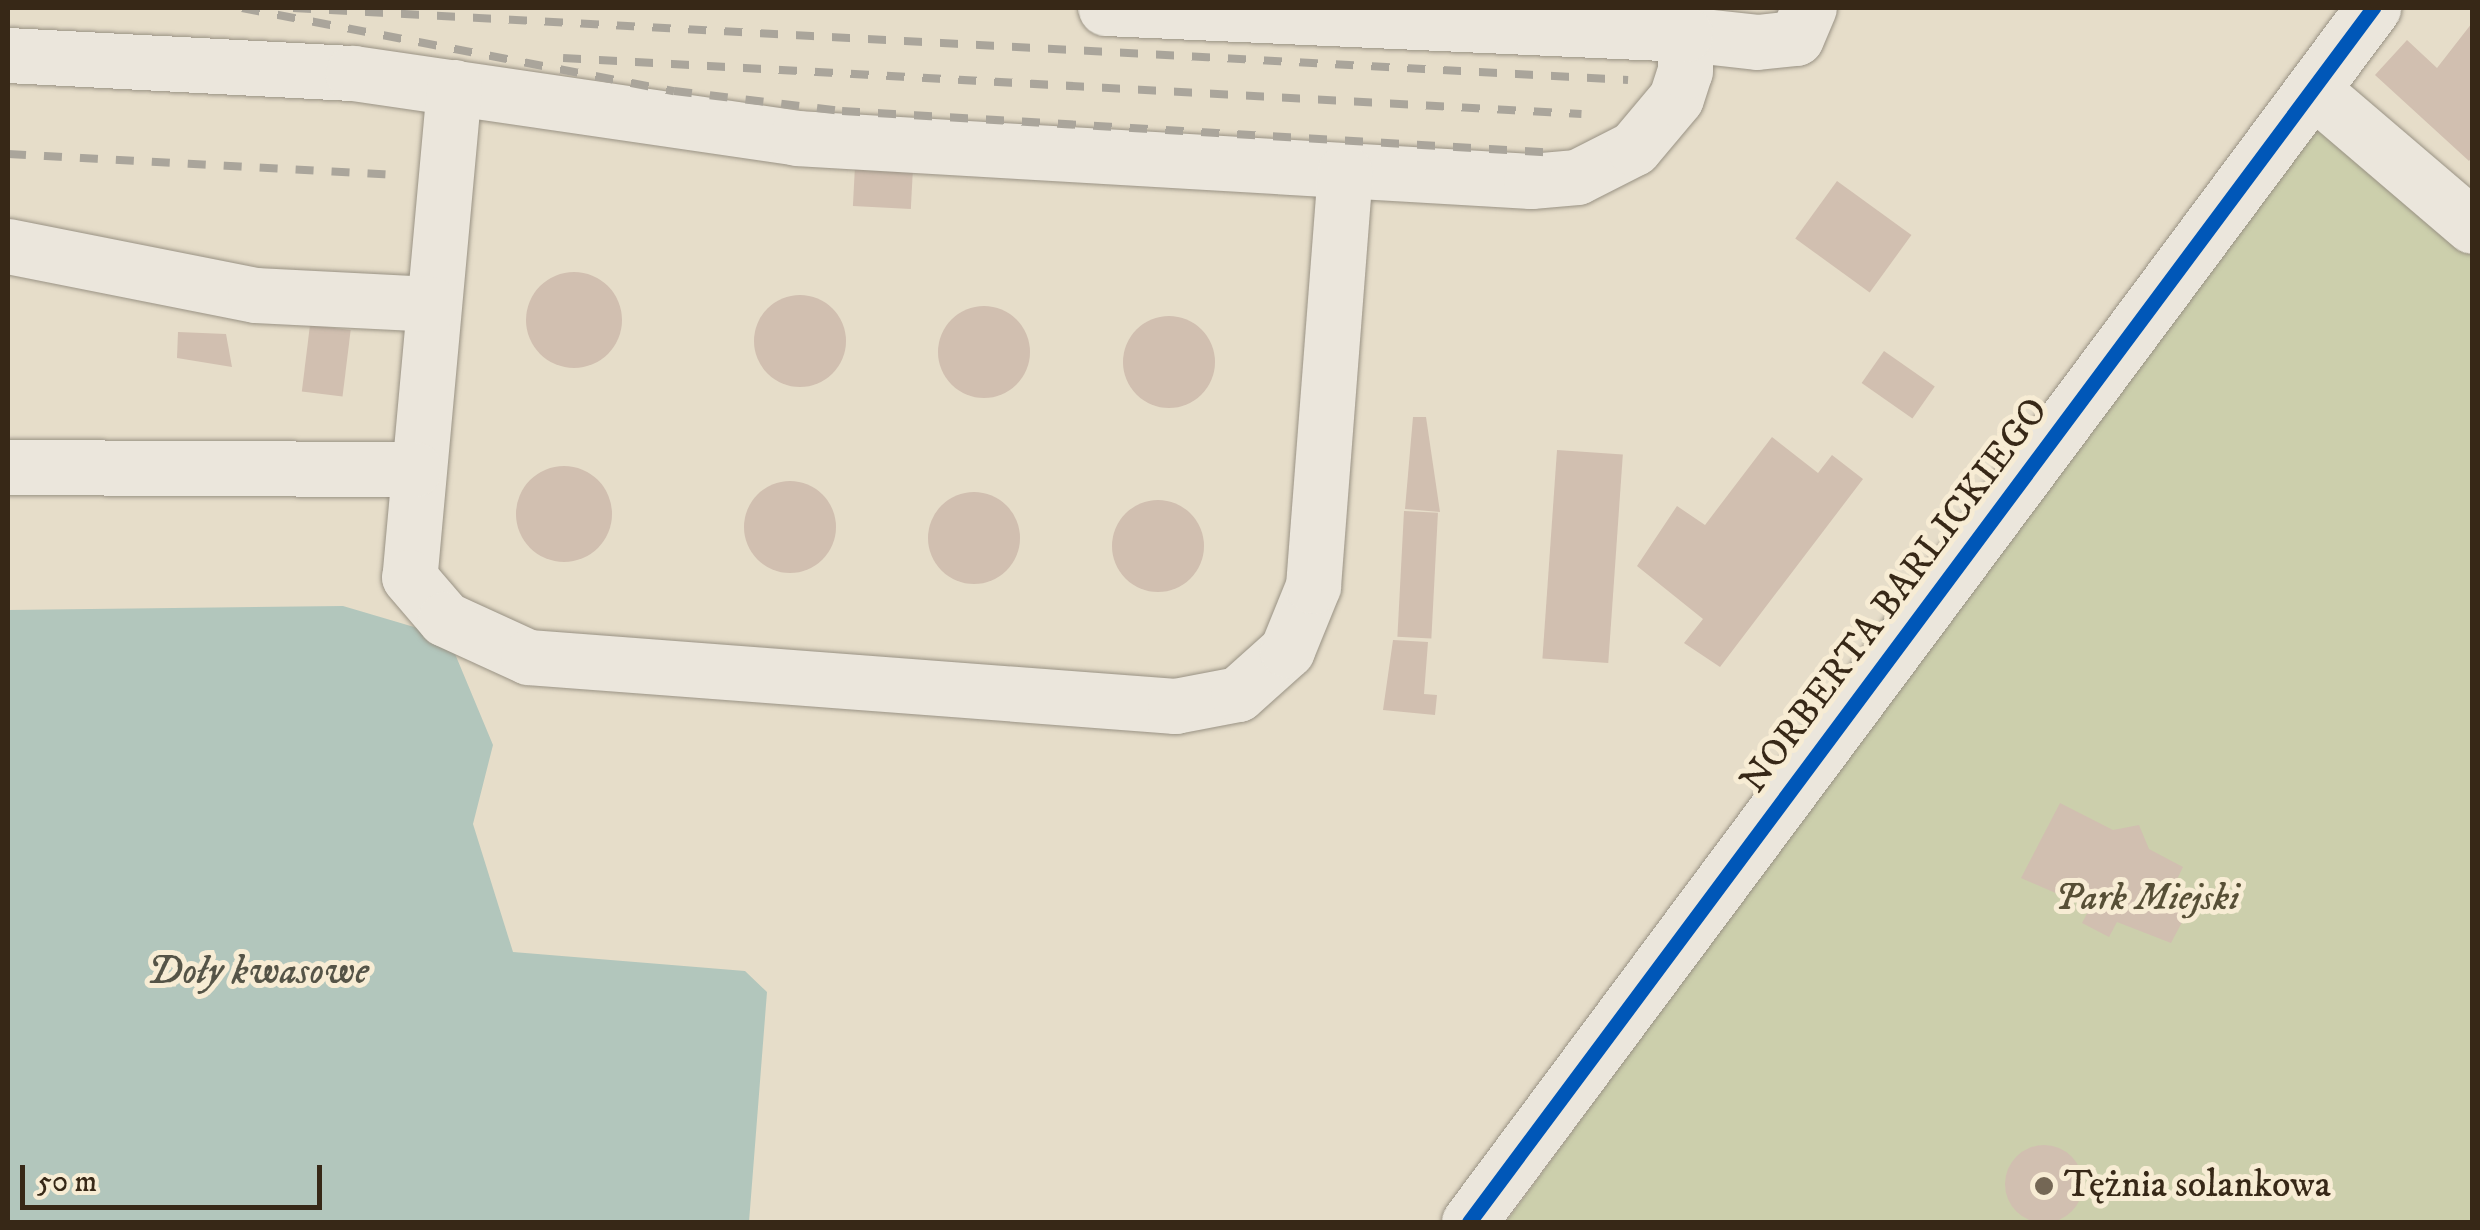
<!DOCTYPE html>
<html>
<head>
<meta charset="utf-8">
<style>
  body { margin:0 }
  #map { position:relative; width:2480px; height:1230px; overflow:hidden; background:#e6ddc9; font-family:"IM FELL DW Pica",serif }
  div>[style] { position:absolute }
  .green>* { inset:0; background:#cccfac }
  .water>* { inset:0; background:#b2c6bc }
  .building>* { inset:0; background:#d1bfb0; transform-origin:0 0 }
  .round { border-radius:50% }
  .roads { filter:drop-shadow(0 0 2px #999284) drop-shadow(0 0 2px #999284) }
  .minor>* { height:55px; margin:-27.5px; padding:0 27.5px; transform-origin:27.5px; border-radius:27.5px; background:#ebe6dc }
  .rail>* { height:8px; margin-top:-4px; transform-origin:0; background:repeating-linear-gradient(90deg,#aaa59b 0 18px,transparent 0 36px) }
  .cycleway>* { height:15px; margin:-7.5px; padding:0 7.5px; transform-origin:7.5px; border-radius:7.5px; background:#0057b8 }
  .dots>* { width:28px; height:28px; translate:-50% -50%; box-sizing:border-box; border:5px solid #f7ecd4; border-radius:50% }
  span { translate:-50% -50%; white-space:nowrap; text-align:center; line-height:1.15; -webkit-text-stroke:10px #f7ecd4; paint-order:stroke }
  .street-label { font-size:38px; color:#372817 }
  .park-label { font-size:38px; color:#574f36; font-style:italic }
  .poi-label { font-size:38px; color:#372817 }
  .left { translate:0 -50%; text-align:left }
  .water-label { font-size:40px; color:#555447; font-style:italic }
  .frame { position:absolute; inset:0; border:10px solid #372817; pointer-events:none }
  .scale { position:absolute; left:20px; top:1165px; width:302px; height:45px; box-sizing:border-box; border:5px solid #372817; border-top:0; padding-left:12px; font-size:30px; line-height:35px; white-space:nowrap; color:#372817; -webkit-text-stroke:8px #f7ecd4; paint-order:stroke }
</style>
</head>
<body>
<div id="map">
  <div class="green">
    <div style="clip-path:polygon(2325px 128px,2472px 255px,2472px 1222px,1506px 1222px,2303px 136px)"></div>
  </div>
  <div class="water">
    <div style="clip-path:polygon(343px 606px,448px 637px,493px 745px,473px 824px,513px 952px,745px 971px,767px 992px,749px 1222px,8px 1222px,8px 610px)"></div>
  </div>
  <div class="building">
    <div style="clip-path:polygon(2472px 23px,2472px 157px,2469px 161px,2375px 75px,2407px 40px,2437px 68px)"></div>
    <div style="left:855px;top:166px;width:58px;height:40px;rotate:3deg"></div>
    <div style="left:1837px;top:181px;width:92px;height:71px;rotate:36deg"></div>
    <div class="round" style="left:526px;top:272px;width:96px;height:96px"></div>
    <div class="round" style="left:754px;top:295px;width:92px;height:92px"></div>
    <div class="round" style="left:938px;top:306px;width:92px;height:92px"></div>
    <div class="round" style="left:1123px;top:316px;width:92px;height:92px"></div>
    <div style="left:310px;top:325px;width:41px;height:67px;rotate:7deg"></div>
    <div style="clip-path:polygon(178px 332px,226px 334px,232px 367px,177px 358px)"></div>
    <div style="left:1884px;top:351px;width:62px;height:39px;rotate:35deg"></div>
    <div style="clip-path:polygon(1413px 417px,1426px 417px,1440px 512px,1405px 509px)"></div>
    <div style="clip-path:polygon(1772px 437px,1818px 473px,1832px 455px,1863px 479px,1720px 667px,1684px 643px,1703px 619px,1637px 566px,1677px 506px,1705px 525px)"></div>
    <div style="left:1557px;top:450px;width:66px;height:209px;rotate:4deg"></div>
    <div class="round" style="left:516px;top:466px;width:96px;height:96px"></div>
    <div class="round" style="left:744px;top:481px;width:92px;height:92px"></div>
    <div class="round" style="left:928px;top:492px;width:92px;height:92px"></div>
    <div class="round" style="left:1112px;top:500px;width:92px;height:92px"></div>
    <div style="left:1404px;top:511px;width:34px;height:126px;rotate:3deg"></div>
    <div style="clip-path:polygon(1393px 640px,1428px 642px,1424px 694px,1437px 695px,1435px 715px,1383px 710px)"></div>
    <div style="clip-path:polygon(2060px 803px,2113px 830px,2139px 825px,2149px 849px,2183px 867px,2168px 898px,2189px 909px,2171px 943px,2117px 922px,2109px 937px,2082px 923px,2090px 908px,2021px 878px)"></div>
    <div class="round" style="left:2005px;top:1145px;width:78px;height:78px"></div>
  </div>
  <div class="roads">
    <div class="minor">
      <div style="left:1677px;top:8px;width:27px;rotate:73deg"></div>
      <div style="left:1685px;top:34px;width:72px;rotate:6.3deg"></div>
      <div style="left:1757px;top:42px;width:39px;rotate:-6deg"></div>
      <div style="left:1796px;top:38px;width:33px;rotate:-67deg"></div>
      <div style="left:8px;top:55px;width:345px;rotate:3deg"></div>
      <div style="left:353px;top:73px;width:448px;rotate:8.3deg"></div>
      <div style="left:796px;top:138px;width:736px;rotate:3.35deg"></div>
      <div style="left:1531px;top:181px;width:46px;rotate:-5deg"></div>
      <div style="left:1577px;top:177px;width:64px;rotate:-27deg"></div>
      <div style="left:1634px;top:148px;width:65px;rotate:-50deg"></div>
      <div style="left:1676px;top:98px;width:28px;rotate:-72deg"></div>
      <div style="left:1685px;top:71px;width:37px;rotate:-90deg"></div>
      <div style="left:1685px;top:34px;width:580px;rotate:-177.43deg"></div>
      <div style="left:454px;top:87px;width:492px;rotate:95.2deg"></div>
      <div style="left:409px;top:577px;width:55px;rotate:49.4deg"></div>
      <div style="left:445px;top:619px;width:91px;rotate:24.6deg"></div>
      <div style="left:528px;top:657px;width:649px;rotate:4.33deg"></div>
      <div style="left:1175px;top:706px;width:64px;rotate:-10.8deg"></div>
      <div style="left:1238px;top:694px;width:66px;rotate:-41.9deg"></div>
      <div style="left:1287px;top:650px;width:69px;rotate:-67.9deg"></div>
      <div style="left:1313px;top:586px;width:415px;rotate:-85.6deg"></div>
      <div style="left:2313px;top:90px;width:209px;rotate:40.5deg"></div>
      <div style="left:8px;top:246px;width:252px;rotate:11.2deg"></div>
      <div style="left:255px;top:295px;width:176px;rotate:2.9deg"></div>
      <div style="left:8px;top:467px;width:406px;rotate:0.3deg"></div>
      <div style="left:1469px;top:1222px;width:1514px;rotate:-53.33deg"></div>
    </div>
  </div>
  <div class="rail">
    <div style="left:242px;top:8px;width:440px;rotate:10.9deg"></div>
    <div style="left:674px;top:91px;width:169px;rotate:6.8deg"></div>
    <div style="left:842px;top:111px;width:717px;rotate:3.36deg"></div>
    <div style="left:293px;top:8px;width:1337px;rotate:3.09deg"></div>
    <div style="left:563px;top:58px;width:1020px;rotate:3.15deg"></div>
    <div style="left:8px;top:154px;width:390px;rotate:3.1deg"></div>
  </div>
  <div class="cycleway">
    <div style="left:1469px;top:1222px;width:1514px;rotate:-53.33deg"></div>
  </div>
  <div class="dots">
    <div style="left:2044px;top:1186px;background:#746755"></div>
  </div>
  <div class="street-label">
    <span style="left:1895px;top:596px;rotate:-53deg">NORBERTA BARLICKIEGO</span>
  </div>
  <div class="park-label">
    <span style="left:2147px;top:899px">Park Miejski</span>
  </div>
  <div class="poi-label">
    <span class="left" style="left:2064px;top:1186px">Tężnia solankowa</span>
  </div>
  <div class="water-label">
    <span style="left:258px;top:972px">Doły kwasowe</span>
  </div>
  <div class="frame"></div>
  <div class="scale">50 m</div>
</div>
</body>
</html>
